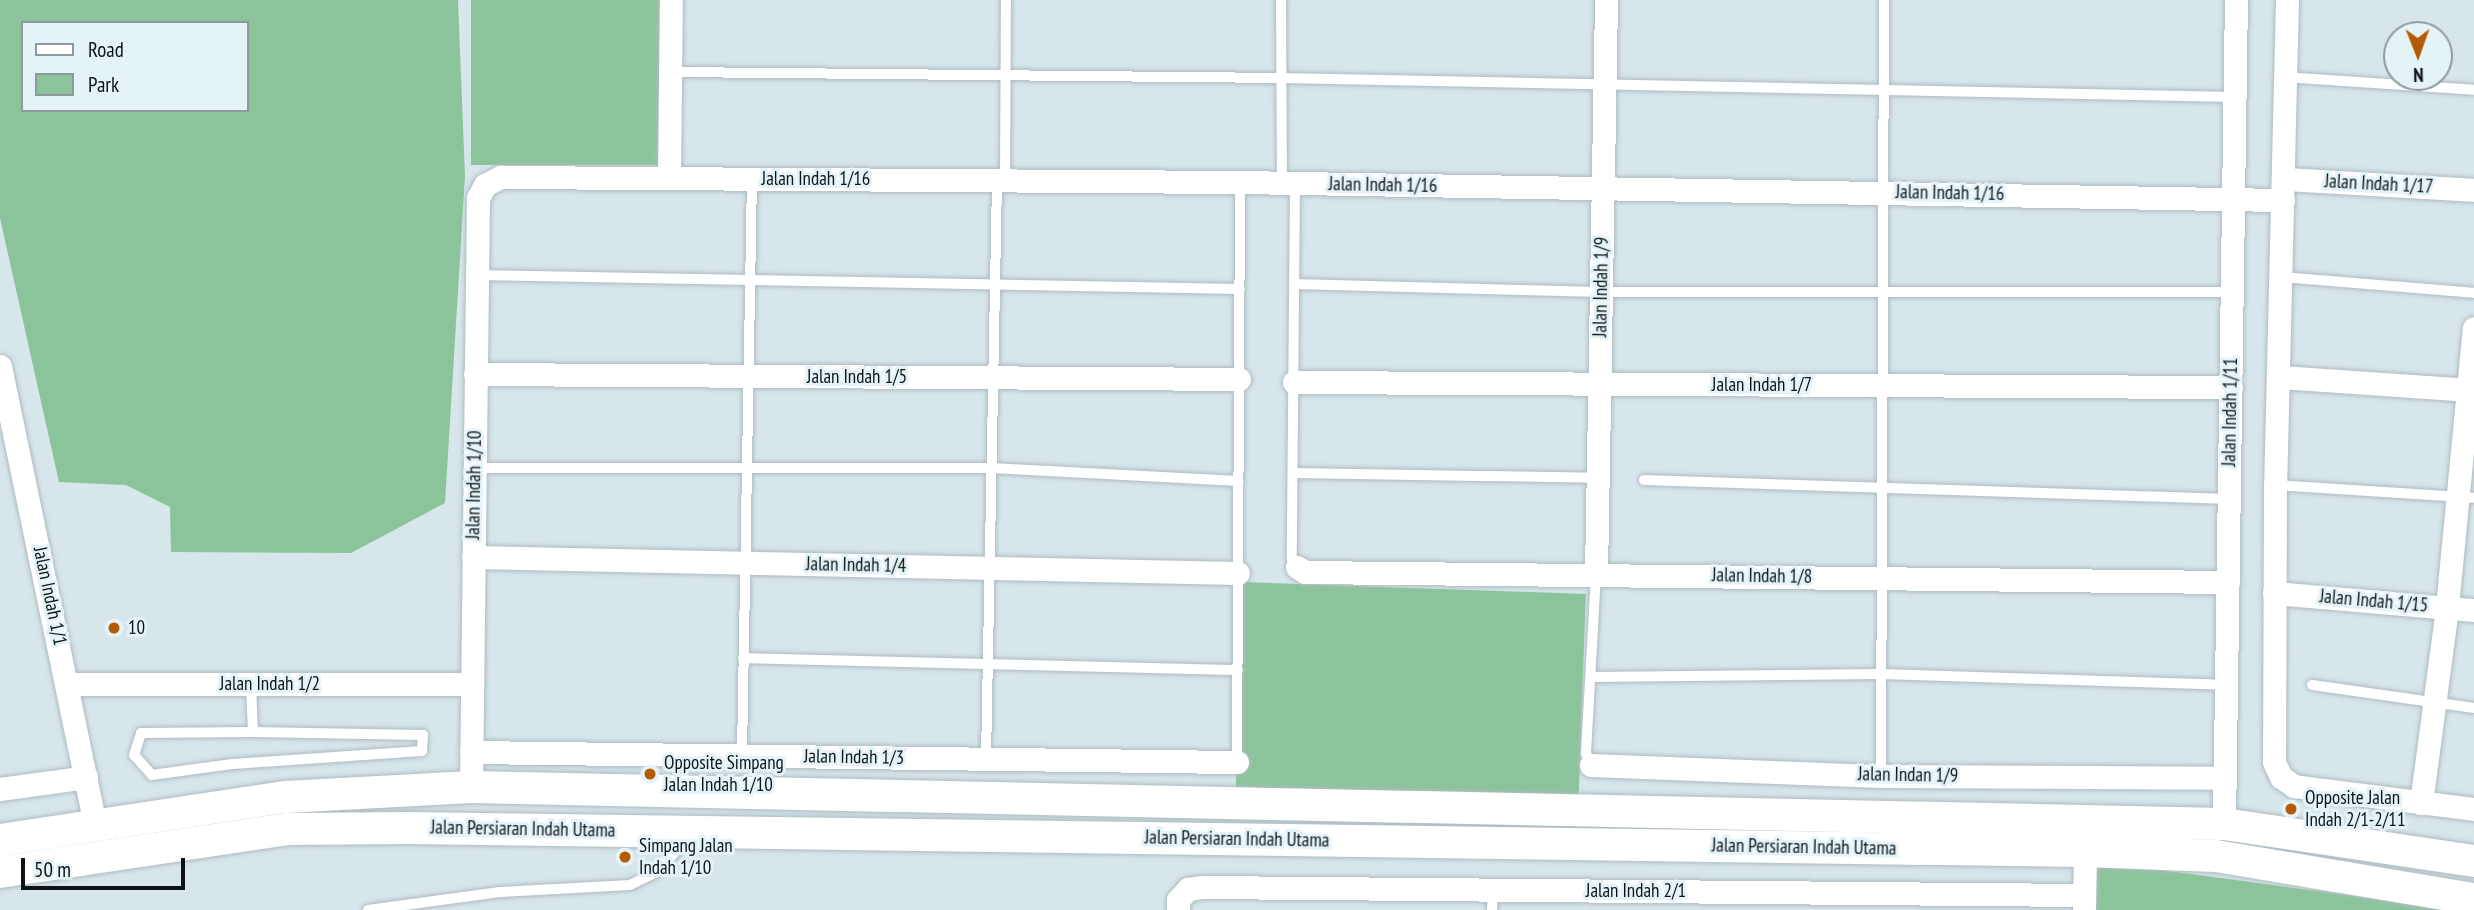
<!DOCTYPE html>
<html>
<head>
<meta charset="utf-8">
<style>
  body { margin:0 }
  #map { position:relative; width:2474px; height:910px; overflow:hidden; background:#d7e6ea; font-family:"PT Sans Narrow",sans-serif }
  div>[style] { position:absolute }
  .green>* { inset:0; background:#8bc49a; transform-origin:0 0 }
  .roads { filter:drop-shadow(0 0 2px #aebcc1) drop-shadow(0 0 2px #aebcc1) }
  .service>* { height:10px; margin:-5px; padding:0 5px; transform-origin:5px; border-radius:5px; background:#fff }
  .minor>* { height:23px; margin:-11.5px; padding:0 11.5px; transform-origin:11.5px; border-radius:11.5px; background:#fff }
  .secondary>* { height:32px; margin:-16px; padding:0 16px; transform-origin:16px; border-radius:16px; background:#fff }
  .dots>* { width:19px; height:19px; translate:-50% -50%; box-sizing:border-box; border:4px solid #e4f3f8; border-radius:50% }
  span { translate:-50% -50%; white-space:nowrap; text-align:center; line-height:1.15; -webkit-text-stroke:6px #e4f3f8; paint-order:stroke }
  .street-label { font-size:19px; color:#0e1415 }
  .poi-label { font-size:19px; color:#0e1415 }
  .left { translate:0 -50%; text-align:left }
  .legend { position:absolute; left:21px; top:21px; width:228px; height:91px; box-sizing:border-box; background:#e4f3f8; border:2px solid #8e9a9d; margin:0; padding:9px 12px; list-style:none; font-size:21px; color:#0e1415 }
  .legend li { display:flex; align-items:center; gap:14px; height:35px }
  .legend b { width:35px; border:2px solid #8e9a9d }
  .north { position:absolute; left:2383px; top:21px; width:70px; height:70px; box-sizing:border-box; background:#e4f3f8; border:2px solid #8e9a9d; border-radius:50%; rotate:179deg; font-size:19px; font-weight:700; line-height:28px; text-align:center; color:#0e1415 }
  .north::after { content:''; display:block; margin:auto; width:24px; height:32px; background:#b65a01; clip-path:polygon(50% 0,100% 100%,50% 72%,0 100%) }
  .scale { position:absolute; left:21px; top:858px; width:164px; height:32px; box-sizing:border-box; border:4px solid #0e1415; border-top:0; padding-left:9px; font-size:21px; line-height:24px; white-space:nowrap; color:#0e1415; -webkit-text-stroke:5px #e4f3f8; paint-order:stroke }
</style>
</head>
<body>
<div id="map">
  <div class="green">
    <div style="clip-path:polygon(evenodd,0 0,458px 0,465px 176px,445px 503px,351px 553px,171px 552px,170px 507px,126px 485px,59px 482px,0 218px,0 0,23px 23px,247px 23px,247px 110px,23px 110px,23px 23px)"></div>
    <div style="left:471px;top:0;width:189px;height:165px"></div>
    <div style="left:1243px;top:582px;width:343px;height:222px;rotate:2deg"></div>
    <div style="clip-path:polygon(2094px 861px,2458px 910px,2095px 910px)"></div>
  </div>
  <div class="roads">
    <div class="service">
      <div style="left:1281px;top:0;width:183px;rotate:89.7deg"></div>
      <div style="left:671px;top:72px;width:610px;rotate:0.56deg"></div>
      <div style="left:1281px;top:78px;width:954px;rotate:1.14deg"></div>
      <div style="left:2285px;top:77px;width:189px;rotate:3.9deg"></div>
      <div style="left:1005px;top:180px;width:180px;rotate:-89.7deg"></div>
      <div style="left:1295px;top:184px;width:375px;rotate:90.5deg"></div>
      <div style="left:1292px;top:559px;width:9px;rotate:58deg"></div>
      <div style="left:477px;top:275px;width:763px;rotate:1.05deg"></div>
      <div style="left:2281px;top:277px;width:194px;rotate:4.7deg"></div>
      <div style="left:1294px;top:284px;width:307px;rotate:1.5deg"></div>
      <div style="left:1601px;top:292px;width:631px"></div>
      <div style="left:475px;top:468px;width:516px"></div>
      <div style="left:991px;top:468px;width:248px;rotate:3deg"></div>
      <div style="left:1293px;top:473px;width:305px;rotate:0.9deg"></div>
      <div style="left:1644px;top:480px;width:585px;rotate:1.86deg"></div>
      <div style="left:2275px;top:485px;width:199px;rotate:3.7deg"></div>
      <div style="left:743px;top:658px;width:495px;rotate:1.4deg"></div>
      <div style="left:1591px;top:677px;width:290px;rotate:-0.6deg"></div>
      <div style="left:1881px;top:674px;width:345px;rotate:1.8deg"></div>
      <div style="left:251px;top:685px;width:47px;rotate:87.6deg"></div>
      <div style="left:2312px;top:685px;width:164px;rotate:8.1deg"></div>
      <div style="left:253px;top:732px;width:170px;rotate:1deg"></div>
      <div style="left:423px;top:735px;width:16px;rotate:94deg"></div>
      <div style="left:422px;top:751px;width:190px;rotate:176.1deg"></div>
      <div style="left:232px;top:764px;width:81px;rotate:172.2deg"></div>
      <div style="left:152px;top:775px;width:27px;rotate:-132deg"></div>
      <div style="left:134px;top:755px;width:23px;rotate:-72deg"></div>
      <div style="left:141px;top:733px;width:112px;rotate:-0.5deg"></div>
      <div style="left:742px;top:755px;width:577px;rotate:-89.01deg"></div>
      <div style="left:986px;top:759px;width:579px;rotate:-88.91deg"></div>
      <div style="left:1237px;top:762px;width:580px;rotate:-89.7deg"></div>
      <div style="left:1591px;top:765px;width:13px;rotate:-113deg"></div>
      <div style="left:1586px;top:753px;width:179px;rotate:-86.8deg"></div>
      <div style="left:1881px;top:776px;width:776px;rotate:-89.78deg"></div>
      <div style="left:368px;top:910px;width:133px;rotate:-7.8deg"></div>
      <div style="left:500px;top:892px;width:130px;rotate:-3.1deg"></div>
      <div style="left:630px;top:885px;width:30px;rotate:-26deg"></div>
      <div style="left:657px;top:872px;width:45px;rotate:-47.7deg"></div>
      <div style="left:1492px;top:910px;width:20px;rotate:-87deg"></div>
    </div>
    <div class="minor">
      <div style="left:2287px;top:0;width:485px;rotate:91.4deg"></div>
      <div style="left:2275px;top:485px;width:277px;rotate:90.2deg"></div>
      <div style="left:2274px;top:762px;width:17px;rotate:65deg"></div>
      <div style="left:2281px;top:777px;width:16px;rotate:35deg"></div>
      <div style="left:2294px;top:786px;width:181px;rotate:7.3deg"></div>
      <div style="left:669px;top:178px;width:178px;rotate:-89.4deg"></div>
      <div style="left:2284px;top:179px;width:190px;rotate:3.3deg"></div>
      <div style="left:0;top:366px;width:470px;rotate:78.3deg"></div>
      <div style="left:475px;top:374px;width:764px;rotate:0.37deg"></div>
      <div style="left:2281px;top:377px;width:193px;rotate:3.9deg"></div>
      <div style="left:1294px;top:382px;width:937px;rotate:0.31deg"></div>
      <div style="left:473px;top:557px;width:765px;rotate:1.2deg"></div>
      <div style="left:1297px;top:567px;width:9px;rotate:32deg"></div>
      <div style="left:1305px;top:572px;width:923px;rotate:0.62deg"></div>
      <div style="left:1596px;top:574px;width:574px;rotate:-89deg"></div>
      <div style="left:2274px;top:593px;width:201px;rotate:4.9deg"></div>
      <div style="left:69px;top:684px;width:403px"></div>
      <div style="left:471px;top:752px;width:766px;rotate:0.75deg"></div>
      <div style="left:1591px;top:765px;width:290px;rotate:2.2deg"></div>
      <div style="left:1881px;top:776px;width:344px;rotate:0.3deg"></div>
      <div style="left:471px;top:787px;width:589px;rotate:-89.32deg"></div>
      <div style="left:478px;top:198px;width:15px;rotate:-62deg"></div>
      <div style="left:485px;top:185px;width:18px;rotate:-27deg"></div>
      <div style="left:501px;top:177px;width:739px;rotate:0.39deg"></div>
      <div style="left:1240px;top:182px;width:1043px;rotate:0.99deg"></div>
      <div style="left:0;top:789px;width:87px;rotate:-7.9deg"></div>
      <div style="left:2421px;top:803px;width:198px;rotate:-82.4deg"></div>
      <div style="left:2447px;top:607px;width:280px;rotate:-84.5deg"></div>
      <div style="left:2224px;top:824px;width:824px;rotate:-89.17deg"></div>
      <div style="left:1178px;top:910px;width:10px;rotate:-90deg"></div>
      <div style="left:1178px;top:900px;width:15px;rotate:-48deg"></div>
      <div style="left:1188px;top:889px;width:15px;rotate:-8deg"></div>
      <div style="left:1203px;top:887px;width:881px;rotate:0.52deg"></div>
      <div style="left:2084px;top:910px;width:59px;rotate:-89deg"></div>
    </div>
    <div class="secondary">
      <div style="left:0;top:840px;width:289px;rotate:-8.6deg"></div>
      <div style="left:286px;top:797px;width:185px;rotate:-3.1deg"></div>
      <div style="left:471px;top:787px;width:1753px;rotate:1.21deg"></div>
      <div style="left:2224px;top:824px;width:253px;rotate:8.4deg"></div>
      <div style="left:0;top:872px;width:290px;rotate:-8.5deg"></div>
      <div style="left:287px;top:829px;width:121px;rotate:-0.5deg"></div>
      <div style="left:408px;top:828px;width:1677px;rotate:0.79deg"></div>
      <div style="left:2085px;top:851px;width:131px;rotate:2.2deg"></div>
      <div style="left:2216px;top:856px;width:262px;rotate:9.5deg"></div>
    </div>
  </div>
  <div class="dots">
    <div style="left:114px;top:628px;background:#b65a01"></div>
    <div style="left:650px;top:774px;background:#b65a01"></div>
    <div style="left:2291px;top:809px;background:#b65a01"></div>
    <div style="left:625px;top:857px;background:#b65a01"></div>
  </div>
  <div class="street-label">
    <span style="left:816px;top:179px">Jalan Indah 1/16</span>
    <span style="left:2379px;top:184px;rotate:3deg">Jalan Indah 1/17</span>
    <span style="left:1383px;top:185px;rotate:1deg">Jalan Indah 1/16</span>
    <span style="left:1950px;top:193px;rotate:1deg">Jalan Indah 1/16</span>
    <span style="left:1601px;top:287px;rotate:-89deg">Jalan Indah 1/9</span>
    <span style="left:857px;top:377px">Jalan Indah 1/5</span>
    <span style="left:1762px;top:385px">Jalan Indah 1/7</span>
    <span style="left:2230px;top:412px;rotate:-89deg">Jalan Indah 1/11</span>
    <span style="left:474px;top:485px;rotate:-89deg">Jalan Indah 1/10</span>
    <span style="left:856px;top:565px;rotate:1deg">Jalan Indah 1/4</span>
    <span style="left:1762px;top:576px;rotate:1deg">Jalan Indah 1/8</span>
    <span style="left:50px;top:596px;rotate:78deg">Jalan Indah 1/1</span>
    <span style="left:2374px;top:601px;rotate:5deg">Jalan Indah 1/15</span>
    <span style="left:270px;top:684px">Jalan Indah 1/2</span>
    <span style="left:854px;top:757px;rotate:1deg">Jalan Indah 1/3</span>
    <span style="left:1908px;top:775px;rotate:1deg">Jalan Indan 1/9</span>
    <span style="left:523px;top:829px;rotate:1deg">Jalan Persiaran Indah Utama</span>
    <span style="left:1237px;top:839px;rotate:1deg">Jalan Persiaran Indah Utama</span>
    <span style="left:1804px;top:847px;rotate:1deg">Jalan Persiaran Indah Utama</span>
    <span style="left:1636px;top:891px">Jalan Indah 2/1</span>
  </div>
  <div class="poi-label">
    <span class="left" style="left:128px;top:628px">10</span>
    <span class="left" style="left:664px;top:774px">Opposite Simpang<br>Jalan Indah 1/10</span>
    <span class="left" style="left:2305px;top:809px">Opposite Jalan<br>Indah 2/1-2/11</span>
    <span class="left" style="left:639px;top:857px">Simpang Jalan<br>Indah 1/10</span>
  </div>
  <ul class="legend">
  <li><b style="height:9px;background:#fff"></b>Road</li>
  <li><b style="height:19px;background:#8bc49a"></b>Park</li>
  </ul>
  <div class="north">N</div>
  <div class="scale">50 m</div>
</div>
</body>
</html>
